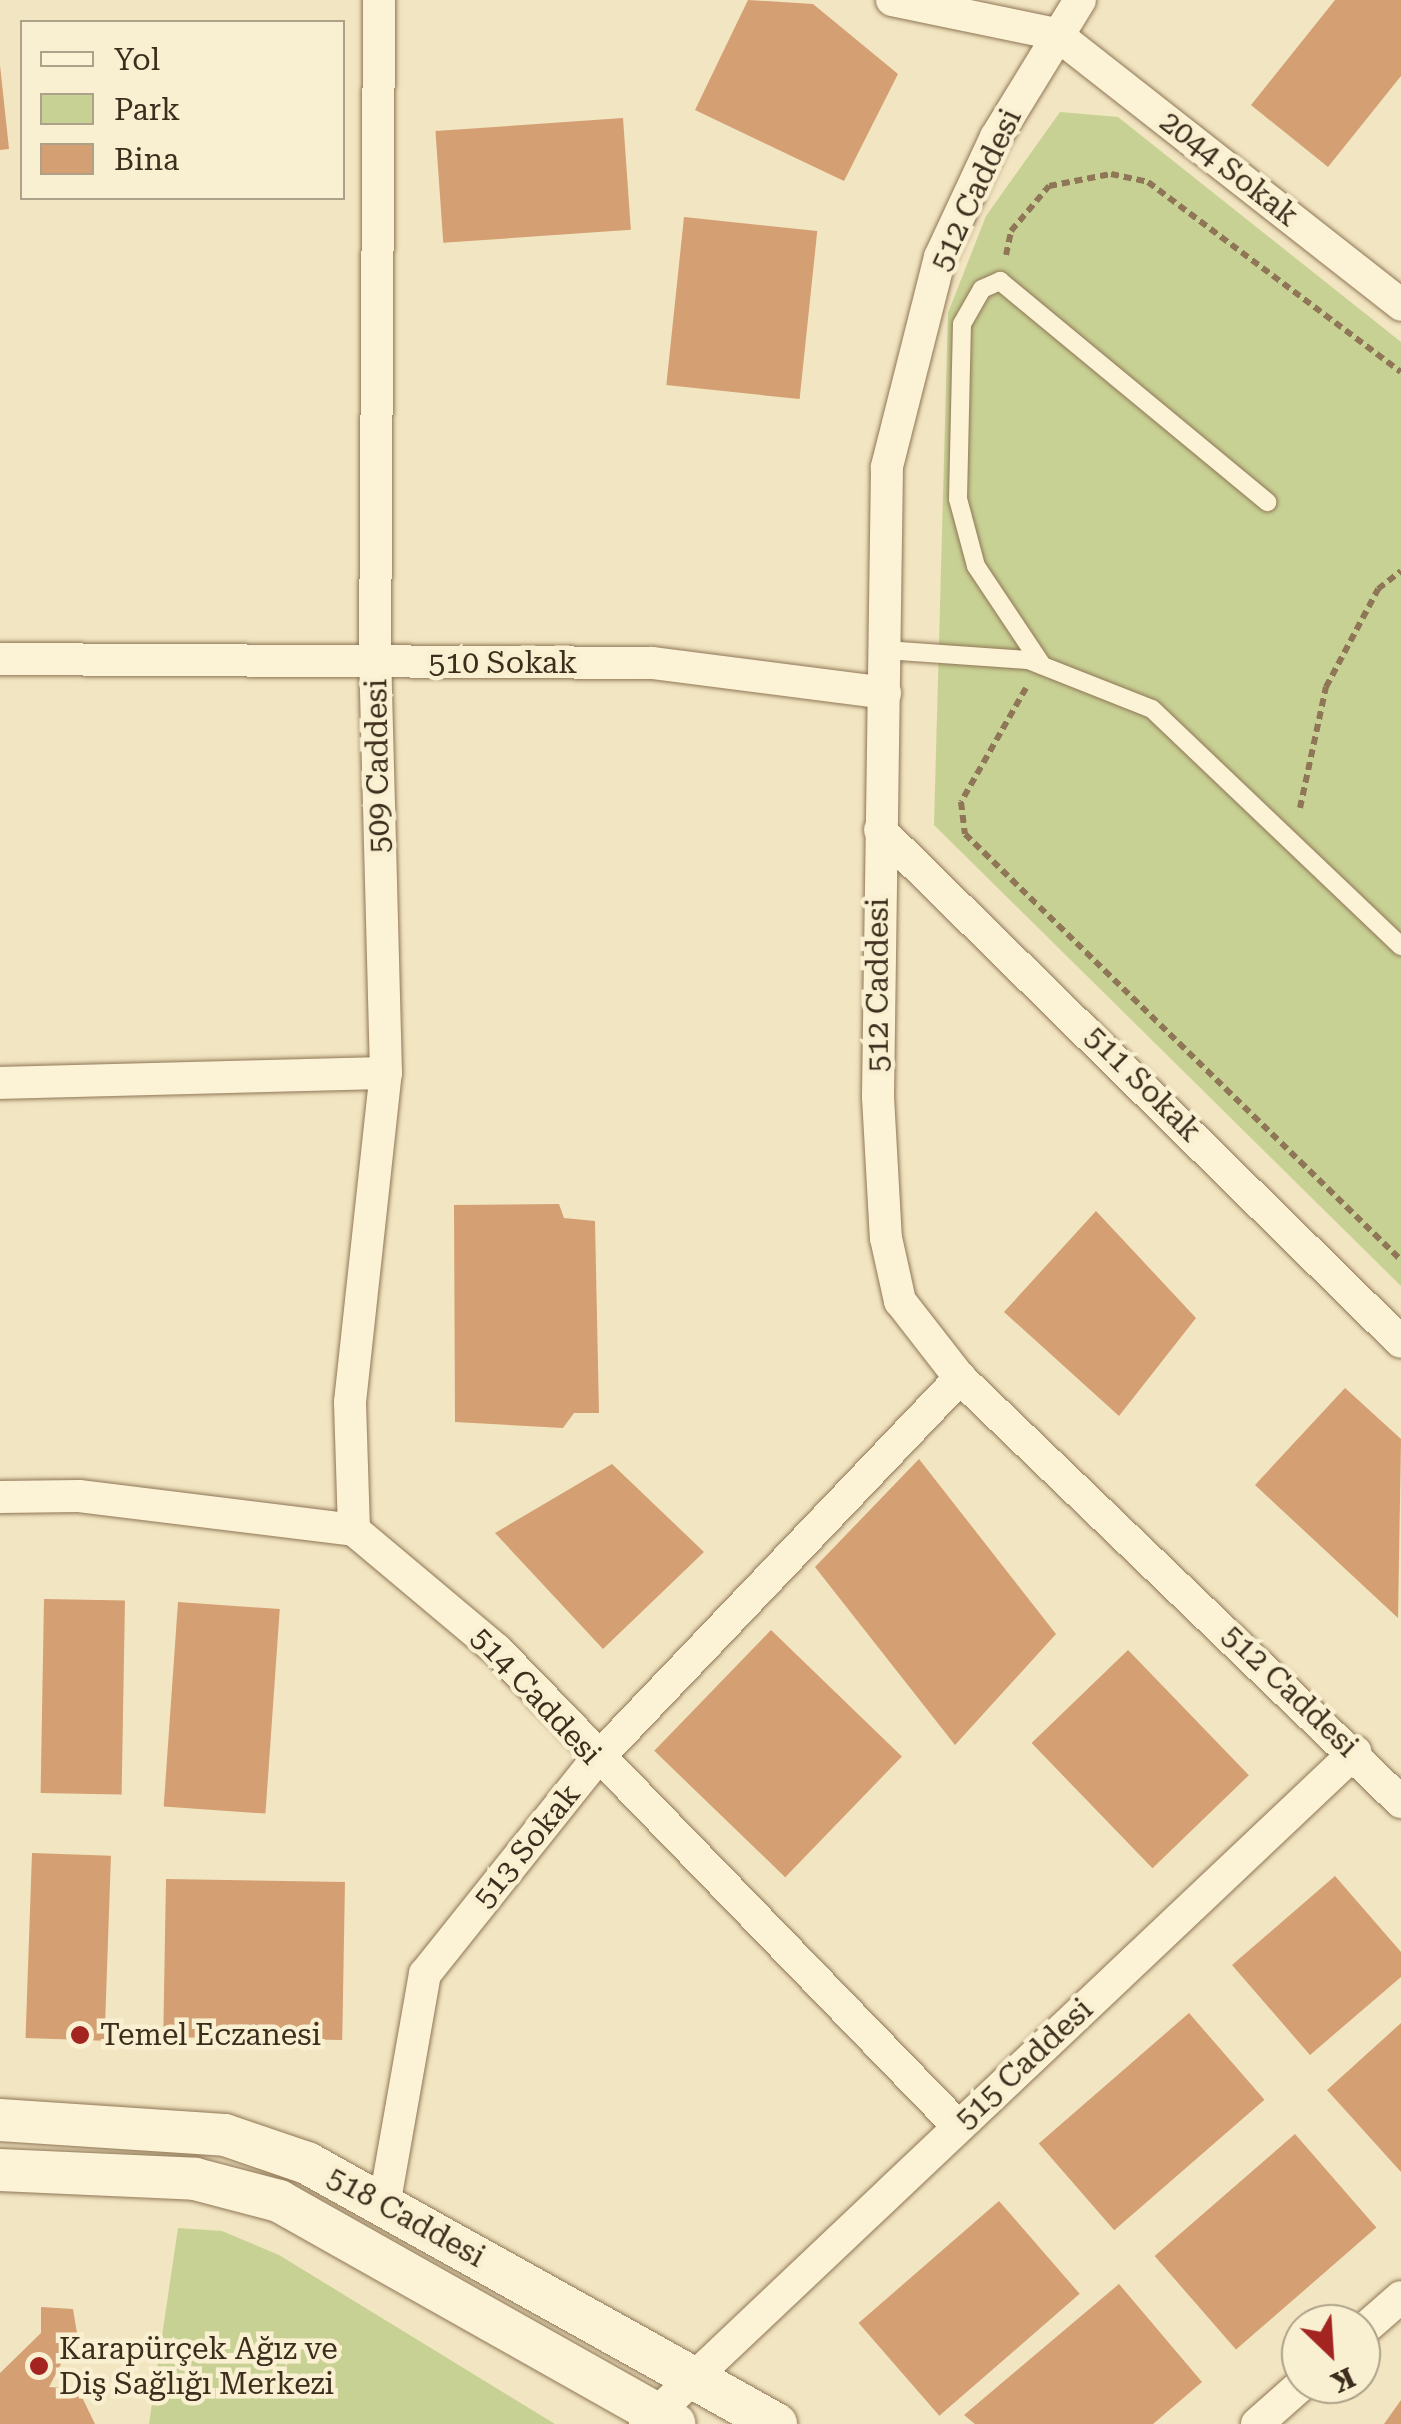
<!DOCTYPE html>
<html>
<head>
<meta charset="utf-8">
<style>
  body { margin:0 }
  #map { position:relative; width:1401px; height:2424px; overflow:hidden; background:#f2e5c1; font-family:"Roboto Serif",serif }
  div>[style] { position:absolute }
  .green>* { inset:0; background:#c8d194 }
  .building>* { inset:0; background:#d49f73; transform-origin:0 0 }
  .path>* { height:6px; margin-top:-3px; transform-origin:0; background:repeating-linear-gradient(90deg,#8e7656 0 8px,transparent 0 13px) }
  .roads { filter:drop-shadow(0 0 2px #8e7656) drop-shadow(0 0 2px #8e7656) }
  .service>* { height:18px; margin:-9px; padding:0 9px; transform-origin:9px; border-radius:9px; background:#fcf2d5 }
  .minor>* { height:32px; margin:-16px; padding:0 16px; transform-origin:16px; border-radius:16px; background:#fcf2d5 }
  .tertiary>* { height:42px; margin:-21px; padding:0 21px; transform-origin:21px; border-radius:21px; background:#fcf2d5 }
  .dots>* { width:28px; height:28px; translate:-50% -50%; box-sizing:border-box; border:5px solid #f9efd1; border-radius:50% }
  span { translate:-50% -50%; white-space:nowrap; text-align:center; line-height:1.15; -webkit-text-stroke:9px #f9efd1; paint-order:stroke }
  .street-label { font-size:30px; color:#3c2d1c }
  .poi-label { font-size:30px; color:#3c2d1c }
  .left { translate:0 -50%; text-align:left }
  .legend { position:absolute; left:20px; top:20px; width:325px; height:180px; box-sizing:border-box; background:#f9efd1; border:2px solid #ada189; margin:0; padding:12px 18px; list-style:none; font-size:30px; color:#3c2d1c }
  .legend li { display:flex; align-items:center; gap:20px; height:50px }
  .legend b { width:50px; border:2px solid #ada189 }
  .north { position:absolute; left:1281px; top:2304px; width:100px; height:100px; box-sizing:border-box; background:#f9efd1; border:2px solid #ada189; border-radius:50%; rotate:155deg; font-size:28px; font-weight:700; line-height:40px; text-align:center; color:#3c2d1c }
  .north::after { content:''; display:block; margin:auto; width:35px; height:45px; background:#a32420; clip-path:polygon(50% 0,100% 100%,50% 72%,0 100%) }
</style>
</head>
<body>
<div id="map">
  <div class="green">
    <div style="clip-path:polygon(1060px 112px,1118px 117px,1401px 342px,1401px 1286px,934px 825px,948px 313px,986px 216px)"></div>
    <div style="clip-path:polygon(178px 2228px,222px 2231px,279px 2255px,555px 2424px,149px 2424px)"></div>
  </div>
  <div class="building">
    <div style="clip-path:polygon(748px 0,813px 4px,898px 74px,844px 181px,695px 110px)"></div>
    <div style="clip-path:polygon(1335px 0,1401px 0,1401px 76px,1328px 167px,1251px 105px)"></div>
    <div style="clip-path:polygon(0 65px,9px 149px,0 150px)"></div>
    <div style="left:623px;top:118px;width:112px;height:188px;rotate:86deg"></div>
    <div style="left:684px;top:217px;width:134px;height:169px;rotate:6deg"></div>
    <div style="clip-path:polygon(559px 1204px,564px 1218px,595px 1221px,599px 1413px,574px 1413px,563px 1428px,455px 1422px,454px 1205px)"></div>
    <div style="clip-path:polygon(1096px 1211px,1196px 1318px,1119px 1416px,1004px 1312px)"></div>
    <div style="clip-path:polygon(1345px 1388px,1401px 1439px,1398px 1618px,1255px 1485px)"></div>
    <div style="clip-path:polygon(919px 1459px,1056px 1634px,955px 1745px,815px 1567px)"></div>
    <div style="clip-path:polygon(612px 1464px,704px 1552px,603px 1649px,495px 1533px)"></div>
    <div style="left:44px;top:1599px;width:81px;height:194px;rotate:1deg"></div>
    <div style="left:178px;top:1602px;width:102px;height:205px;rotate:4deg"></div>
    <div style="left:771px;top:1630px;width:182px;height:168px;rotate:44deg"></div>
    <div style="left:1128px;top:1650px;width:174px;height:134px;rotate:46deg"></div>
    <div style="left:32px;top:1853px;width:79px;height:185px;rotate:2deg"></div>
    <div style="clip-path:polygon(1335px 1876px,1401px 1952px,1401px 1977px,1310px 2055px,1232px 1965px)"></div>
    <div style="left:166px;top:1879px;width:179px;height:158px;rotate:1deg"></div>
    <div style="left:1189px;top:2013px;width:115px;height:199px;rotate:49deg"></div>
    <div style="clip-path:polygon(1401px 2023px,1401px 2172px,1327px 2090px)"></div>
    <div style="left:1295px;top:2134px;width:124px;height:186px;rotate:49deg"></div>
    <div style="left:999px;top:2201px;width:123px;height:186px;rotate:49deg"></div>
    <div style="clip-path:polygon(1119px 2284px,1202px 2382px,1153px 2424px,975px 2424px,964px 2415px)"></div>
    <div style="clip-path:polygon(41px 2307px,73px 2309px,77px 2333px,49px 2387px,78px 2389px,95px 2424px,0 2424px,0 2373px,41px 2333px)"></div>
    <div style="clip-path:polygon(1401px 2400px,1401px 2424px,1384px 2424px)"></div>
  </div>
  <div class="path">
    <div style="left:1006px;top:255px;width:25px;rotate:-78deg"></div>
    <div style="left:1011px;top:231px;width:59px;rotate:-49.8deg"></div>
    <div style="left:1049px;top:186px;width:63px;rotate:-11deg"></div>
    <div style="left:1111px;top:174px;width:38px;rotate:12deg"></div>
    <div style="left:1148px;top:182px;width:316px;rotate:36.9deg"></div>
    <div style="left:1026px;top:688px;width:131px;rotate:119.7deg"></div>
    <div style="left:961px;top:802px;width:32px;rotate:83deg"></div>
    <div style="left:965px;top:834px;width:610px;rotate:44.34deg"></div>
    <div style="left:1300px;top:808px;width:124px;rotate:-77.9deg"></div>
    <div style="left:1326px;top:687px;width:111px;rotate:-62deg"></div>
    <div style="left:1378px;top:589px;width:29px;rotate:-38deg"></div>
  </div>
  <div class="roads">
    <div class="service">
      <div style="left:885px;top:650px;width:143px;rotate:4deg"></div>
      <div style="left:1028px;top:660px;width:133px;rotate:21.6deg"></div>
      <div style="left:1152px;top:709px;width:344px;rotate:43.6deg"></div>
      <div style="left:1042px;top:665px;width:119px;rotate:-123.7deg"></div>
      <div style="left:976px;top:566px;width:69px;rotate:-105deg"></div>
      <div style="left:958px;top:499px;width:175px;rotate:-88.7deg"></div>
      <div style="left:962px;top:324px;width:40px;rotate:-60.3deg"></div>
      <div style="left:982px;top:289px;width:20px;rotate:-24deg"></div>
      <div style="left:1000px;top:281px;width:347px;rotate:39.6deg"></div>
    </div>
    <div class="minor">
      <div style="left:892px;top:0;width:167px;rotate:11.7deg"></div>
      <div style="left:1056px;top:34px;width:439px;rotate:38.1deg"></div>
      <div style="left:1080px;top:0;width:161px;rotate:121.5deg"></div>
      <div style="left:996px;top:137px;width:132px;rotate:115deg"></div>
      <div style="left:940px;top:257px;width:217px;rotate:104.2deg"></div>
      <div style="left:887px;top:467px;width:630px;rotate:90.82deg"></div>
      <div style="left:878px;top:1097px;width:141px;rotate:86.8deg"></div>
      <div style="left:886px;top:1238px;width:65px;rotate:77.5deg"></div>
      <div style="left:900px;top:1301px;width:98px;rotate:52.1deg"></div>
      <div style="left:960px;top:1378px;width:612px;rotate:43.87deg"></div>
      <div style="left:0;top:659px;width:652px;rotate:0.35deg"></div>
      <div style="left:652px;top:663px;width:235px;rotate:7.3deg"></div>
      <div style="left:880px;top:830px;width:730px;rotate:44.5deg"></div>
      <div style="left:0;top:1083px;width:386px;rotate:-1.5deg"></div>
      <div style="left:0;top:1497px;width:79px;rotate:-0.7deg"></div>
      <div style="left:79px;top:1496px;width:277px;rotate:7deg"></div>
      <div style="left:354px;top:1530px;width:185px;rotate:40deg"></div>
      <div style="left:496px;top:1649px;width:664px;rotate:45.92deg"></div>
      <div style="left:354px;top:1530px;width:128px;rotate:-91.8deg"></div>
      <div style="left:350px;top:1402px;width:331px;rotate:-83.8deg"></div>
      <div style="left:386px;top:1073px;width:409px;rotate:-91.5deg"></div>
      <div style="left:375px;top:664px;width:664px;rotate:-89.65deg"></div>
      <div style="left:384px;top:2206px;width:236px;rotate:-80deg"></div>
      <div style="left:425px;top:1974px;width:274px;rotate:-51.4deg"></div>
      <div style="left:596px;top:1760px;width:528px;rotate:-46.38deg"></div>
      <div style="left:1361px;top:2332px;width:53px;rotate:-41.2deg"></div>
      <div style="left:645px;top:2424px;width:978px;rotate:-43.42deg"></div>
      <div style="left:1257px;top:2424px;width:60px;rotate:-41.6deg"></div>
    </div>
    <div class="tertiary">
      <div style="left:0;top:2120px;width:225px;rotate:3.8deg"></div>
      <div style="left:225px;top:2135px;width:87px;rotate:18.9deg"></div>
      <div style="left:307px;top:2163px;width:537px;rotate:29.1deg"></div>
      <div style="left:0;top:2170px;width:195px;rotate:2.6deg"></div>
      <div style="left:195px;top:2179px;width:87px;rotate:14.7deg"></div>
      <div style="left:279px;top:2201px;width:454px;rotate:29.4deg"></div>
    </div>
  </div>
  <div class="dots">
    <div style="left:80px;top:2035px;background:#a32420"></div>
    <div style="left:39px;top:2366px;background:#a32420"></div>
  </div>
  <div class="street-label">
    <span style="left:1229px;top:169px;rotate:38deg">2044 Sokak</span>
    <span style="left:976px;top:190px;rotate:-65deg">512 Caddesi</span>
    <span style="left:503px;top:663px">510 Sokak</span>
    <span style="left:378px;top:766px;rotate:-91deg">509 Caddesi</span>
    <span style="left:878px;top:985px;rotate:-90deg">512 Caddesi</span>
    <span style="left:1143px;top:1084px;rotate:45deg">511 Sokak</span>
    <span style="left:1290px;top:1691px;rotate:44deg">512 Caddesi</span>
    <span style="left:536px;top:1696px;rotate:47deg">514 Caddesi</span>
    <span style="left:527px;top:1846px;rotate:-51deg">513 Sokak</span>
    <span style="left:1024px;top:2064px;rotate:-43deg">515 Caddesi</span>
    <span style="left:406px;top:2217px;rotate:29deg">518 Caddesi</span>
  </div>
  <div class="poi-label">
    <span class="left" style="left:100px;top:2035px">Temel Eczanesi</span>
    <span class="left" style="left:59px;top:2366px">Karapürçek Ağız ve<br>Diş Sağlığı Merkezi</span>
  </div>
  <ul class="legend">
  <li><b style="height:12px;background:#fcf2d5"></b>Yol</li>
  <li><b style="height:28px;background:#c8d194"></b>Park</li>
  <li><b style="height:28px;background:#d49f73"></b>Bina</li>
  </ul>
  <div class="north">K</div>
</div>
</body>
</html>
